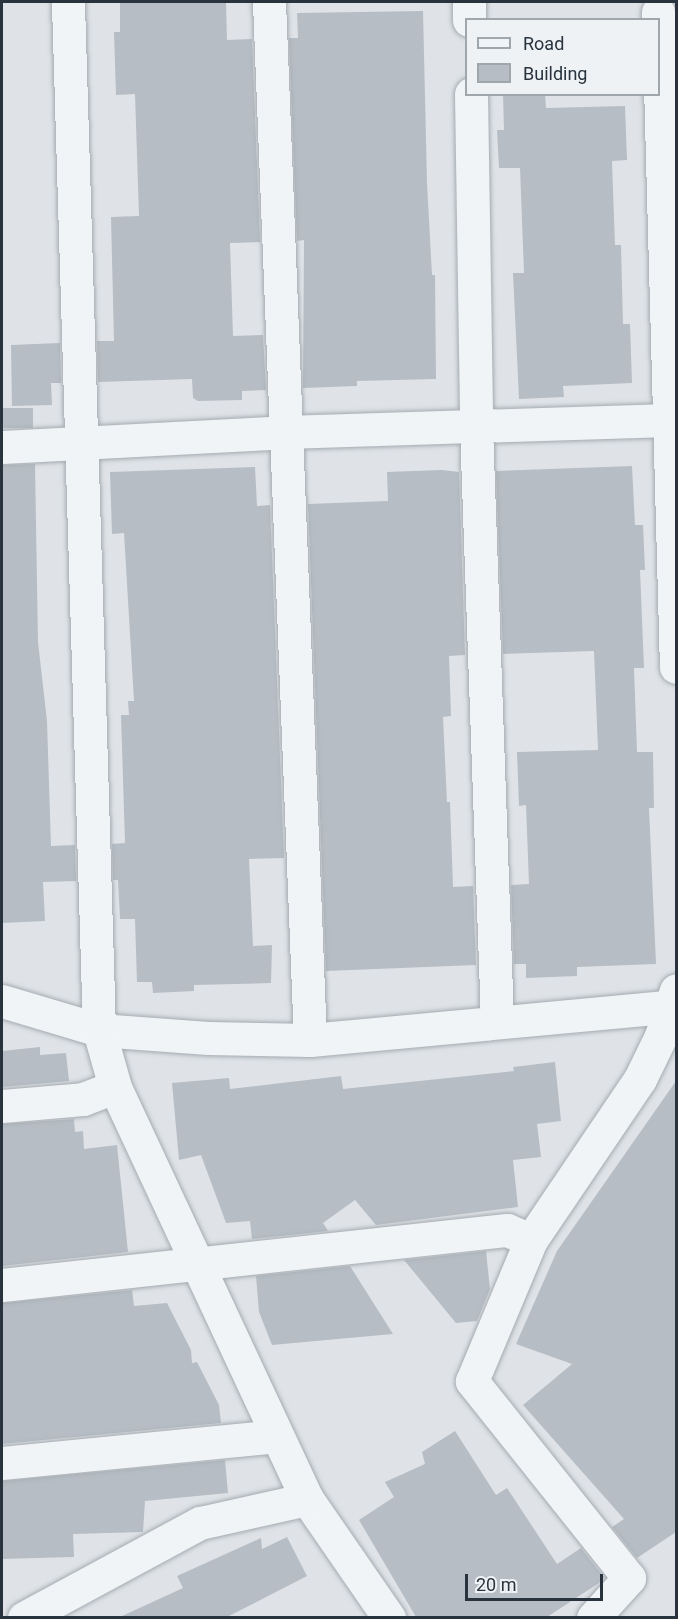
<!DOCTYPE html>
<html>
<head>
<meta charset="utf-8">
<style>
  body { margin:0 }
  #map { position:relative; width:678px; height:1619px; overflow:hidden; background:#dfe3e7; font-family:Roboto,sans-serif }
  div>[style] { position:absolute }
  .building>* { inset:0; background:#b6bdc4; transform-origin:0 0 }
  .roads { filter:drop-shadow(0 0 2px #a4abb1) drop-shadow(0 0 2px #a4abb1) }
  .minor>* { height:33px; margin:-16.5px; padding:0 16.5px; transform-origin:16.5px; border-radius:16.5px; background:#f1f4f6 }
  span { translate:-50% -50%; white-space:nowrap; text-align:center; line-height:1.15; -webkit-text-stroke:6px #eef2f5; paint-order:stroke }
  .frame { position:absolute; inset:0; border:3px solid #28333e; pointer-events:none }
  .legend { position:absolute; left:465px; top:18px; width:195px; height:78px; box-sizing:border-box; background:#eef2f5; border:2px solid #9fa6ac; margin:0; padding:8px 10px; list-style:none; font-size:18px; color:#28333e }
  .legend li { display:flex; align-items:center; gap:12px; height:30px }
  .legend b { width:30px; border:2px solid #9fa6ac }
  .scale { position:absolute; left:465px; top:1574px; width:138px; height:27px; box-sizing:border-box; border:3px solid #28333e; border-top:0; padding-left:8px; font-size:18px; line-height:21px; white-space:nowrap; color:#28333e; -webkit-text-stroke:4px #eef2f5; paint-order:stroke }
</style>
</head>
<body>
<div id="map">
  <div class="building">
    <div style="clip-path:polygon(120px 2px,226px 2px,227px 40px,252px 39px,260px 242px,230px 243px,233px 336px,263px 335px,266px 390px,242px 391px,242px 400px,198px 401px,193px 398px,192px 379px,98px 382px,97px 341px,114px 341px,111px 217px,139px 216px,135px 94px,116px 95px,114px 32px,120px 32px)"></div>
    <div style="clip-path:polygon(423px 11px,427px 183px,432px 275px,435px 275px,436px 379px,357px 381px,357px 386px,303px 388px,304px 240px,297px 241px,289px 38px,298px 38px,297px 13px)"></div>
    <div style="clip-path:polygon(503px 94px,545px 94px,546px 108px,625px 106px,627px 160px,612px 161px,615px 245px,621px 245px,623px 324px,630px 324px,632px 383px,563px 386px,564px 397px,519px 399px,513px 273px,524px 273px,520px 168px,499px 168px,497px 130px,504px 130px)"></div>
    <div style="clip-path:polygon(60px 343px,61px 383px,51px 383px,52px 405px,12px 406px,11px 345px)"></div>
    <div style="left:2px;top:408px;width:31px;height:20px"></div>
    <div style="clip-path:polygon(35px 464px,38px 642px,47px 721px,51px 846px,75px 845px,76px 881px,43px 882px,45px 921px,2px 923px,2px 465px)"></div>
    <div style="clip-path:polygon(632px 466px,635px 525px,643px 525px,645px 570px,640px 570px,644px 668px,634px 668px,637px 752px,653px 752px,654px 808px,649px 808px,656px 964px,577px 967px,577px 976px,526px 978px,526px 964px,514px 964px,511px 885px,529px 884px,526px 805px,519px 806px,517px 752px,598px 750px,594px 651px,503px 654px,496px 471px)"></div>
    <div style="clip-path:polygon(255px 467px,257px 506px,270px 505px,284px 858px,249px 859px,253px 946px,272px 945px,271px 983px,194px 985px,194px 991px,153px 993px,152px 982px,137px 982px,135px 919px,120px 919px,118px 880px,113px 880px,112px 844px,125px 843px,121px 715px,129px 715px,128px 701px,134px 701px,124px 533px,112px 534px,110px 472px)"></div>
    <div style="clip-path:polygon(442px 470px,459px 472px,465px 655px,449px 656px,451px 716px,443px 717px,447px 802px,450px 802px,453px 887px,473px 886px,476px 965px,326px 971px,308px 504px,388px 501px,387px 472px)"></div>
    <div style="clip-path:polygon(40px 1047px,40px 1055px,66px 1053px,69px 1081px,2px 1087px,2px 1051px)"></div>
    <div style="clip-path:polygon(555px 1062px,561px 1121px,537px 1124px,541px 1157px,513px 1160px,518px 1207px,376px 1225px,355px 1200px,323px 1223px,328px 1231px,252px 1239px,250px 1221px,226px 1223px,201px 1155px,179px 1160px,172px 1083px,229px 1078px,230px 1089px,341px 1076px,343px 1089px,514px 1071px,513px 1067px)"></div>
    <div style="clip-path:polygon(676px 1081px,676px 1532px,637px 1558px,612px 1527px,624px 1519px,523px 1405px,572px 1364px,516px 1344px,557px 1251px)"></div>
    <div style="clip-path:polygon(74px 1119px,75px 1132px,83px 1131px,84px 1149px,117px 1145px,128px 1252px,2px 1266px,2px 1124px)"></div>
    <div style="clip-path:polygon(486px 1251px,490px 1289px,477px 1321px,456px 1323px,404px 1260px)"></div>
    <div style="clip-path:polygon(350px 1266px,393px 1334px,272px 1345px,259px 1312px,256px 1276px)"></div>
    <div style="clip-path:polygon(132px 1290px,134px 1306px,167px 1303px,191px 1350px,192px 1363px,197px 1362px,219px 1405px,221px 1423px,2px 1444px,2px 1303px)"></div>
    <div style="clip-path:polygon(455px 1431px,496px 1495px,507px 1488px,557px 1564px,581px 1548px,604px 1577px,599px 1583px,547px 1617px,416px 1617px,359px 1520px,394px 1497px,385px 1482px,425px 1464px,422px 1452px)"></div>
    <div style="clip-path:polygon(225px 1460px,228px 1493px,145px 1501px,143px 1532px,73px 1534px,74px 1557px,2px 1559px,2px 1481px)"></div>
    <div style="clip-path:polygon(287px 1537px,307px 1576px,227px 1617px,120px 1617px,183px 1588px,177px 1576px,261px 1538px,262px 1549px)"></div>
  </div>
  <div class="roads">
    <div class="minor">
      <div style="left:269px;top:2px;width:1039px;rotate:87.74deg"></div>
      <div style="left:469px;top:2px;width:18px;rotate:90deg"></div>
      <div style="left:658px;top:12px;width:655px;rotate:88.43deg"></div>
      <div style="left:471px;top:94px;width:334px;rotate:89.1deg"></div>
      <div style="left:476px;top:428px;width:593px;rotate:87.97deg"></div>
      <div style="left:2px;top:447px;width:283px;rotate:-3deg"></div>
      <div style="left:285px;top:432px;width:384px;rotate:-1.8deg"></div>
      <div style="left:2px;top:1001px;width:101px;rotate:16.6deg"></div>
      <div style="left:99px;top:1030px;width:109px;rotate:4.2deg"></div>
      <div style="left:208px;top:1038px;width:102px;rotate:1.1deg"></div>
      <div style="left:310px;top:1040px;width:368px;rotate:-5.3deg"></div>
      <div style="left:2px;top:1106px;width:81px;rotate:-4.9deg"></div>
      <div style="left:83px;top:1099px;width:34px;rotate:-21deg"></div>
      <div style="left:2px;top:1285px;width:508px;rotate:-6.22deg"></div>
      <div style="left:507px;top:1230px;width:26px;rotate:23deg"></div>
      <div style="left:2px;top:1463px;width:276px;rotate:-5.6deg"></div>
      <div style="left:307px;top:1499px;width:145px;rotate:55.4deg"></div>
      <div style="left:24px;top:1618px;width:200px;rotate:-28.4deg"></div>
      <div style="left:200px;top:1523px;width:110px;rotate:-12.6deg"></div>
      <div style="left:307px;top:1499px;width:455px;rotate:-115deg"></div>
      <div style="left:115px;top:1087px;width:59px;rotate:-105.7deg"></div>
      <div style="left:99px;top:1030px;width:1028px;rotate:-91.73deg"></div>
      <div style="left:593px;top:1618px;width:54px;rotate:-48deg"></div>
      <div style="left:629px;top:1578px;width:252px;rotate:-128.6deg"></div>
      <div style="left:472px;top:1381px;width:153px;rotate:-67.3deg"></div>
      <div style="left:531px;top:1240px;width:194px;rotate:-55.9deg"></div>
      <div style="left:640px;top:1079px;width:48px;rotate:-64deg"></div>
      <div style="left:661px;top:1036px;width:48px;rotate:-71.9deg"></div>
    </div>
  </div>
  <div class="frame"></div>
  <ul class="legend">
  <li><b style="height:8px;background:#f1f4f6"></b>Road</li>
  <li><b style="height:16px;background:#b6bdc4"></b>Building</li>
  </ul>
  <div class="scale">20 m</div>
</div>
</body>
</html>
